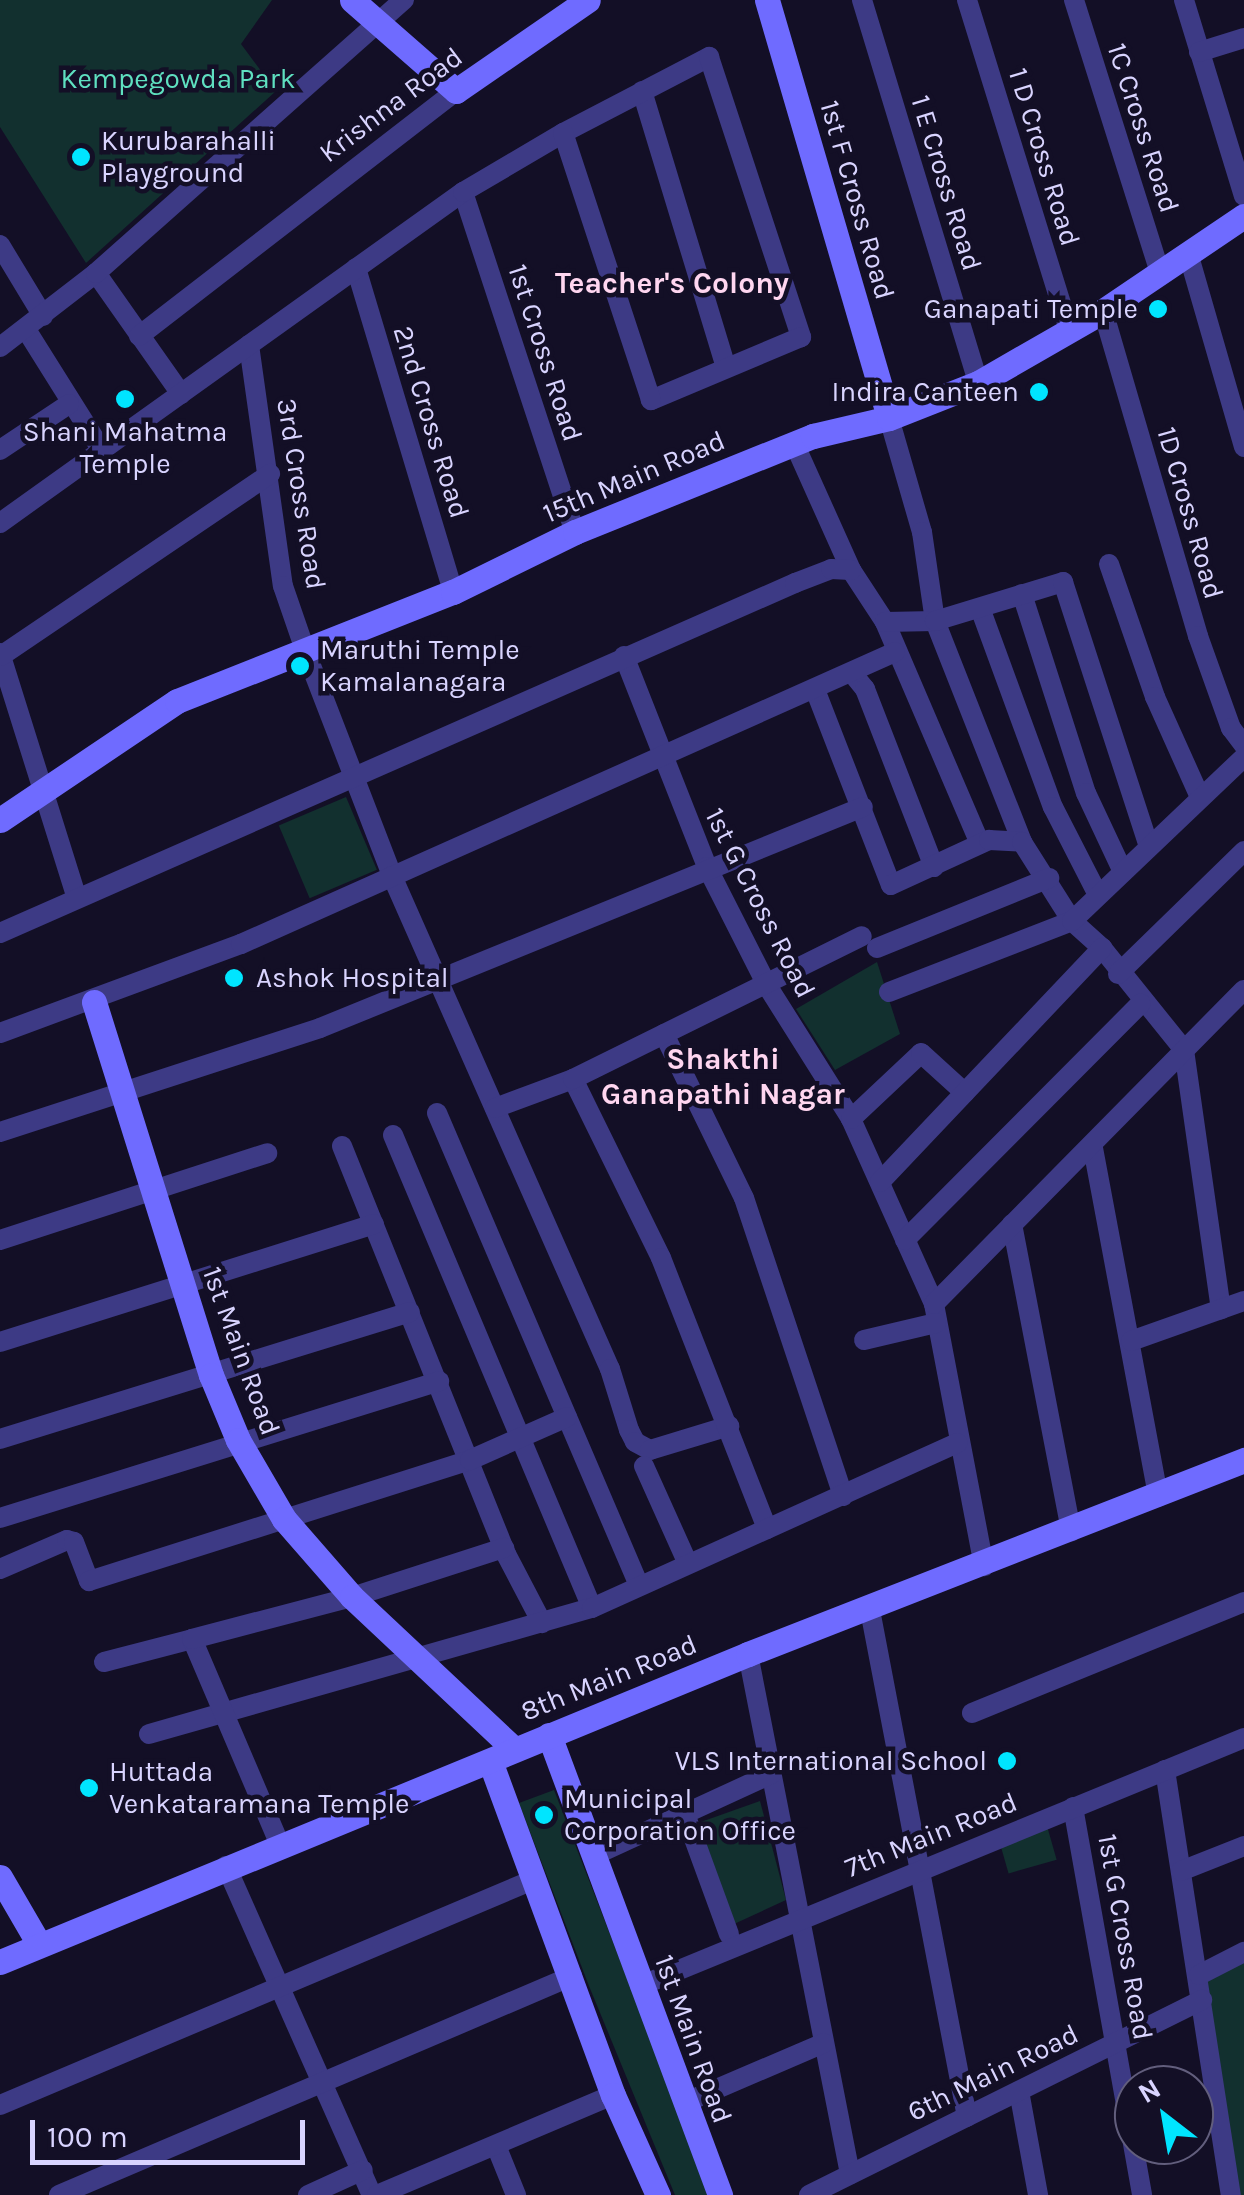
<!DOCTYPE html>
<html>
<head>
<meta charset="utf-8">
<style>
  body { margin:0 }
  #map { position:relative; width:1244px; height:2195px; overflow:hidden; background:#130f26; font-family:Karla,sans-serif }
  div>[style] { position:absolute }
  .green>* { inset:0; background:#12302f; transform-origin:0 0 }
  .street>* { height:20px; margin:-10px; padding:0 10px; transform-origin:10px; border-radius:10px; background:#3d3a85 }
  .secondary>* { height:25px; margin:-12.5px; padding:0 12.5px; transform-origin:12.5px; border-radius:12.5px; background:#6f6bff }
  .dots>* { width:28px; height:28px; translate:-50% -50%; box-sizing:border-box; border:5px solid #130f26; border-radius:50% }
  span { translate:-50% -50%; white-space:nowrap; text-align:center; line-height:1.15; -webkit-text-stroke:9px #130f26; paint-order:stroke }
  .park-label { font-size:28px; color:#5fe0c0 }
  .street-label { font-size:28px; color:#d9d4ff }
  .poi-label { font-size:28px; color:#d9d4ff }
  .left { translate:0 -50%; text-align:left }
  .right { translate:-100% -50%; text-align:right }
  .neighbourhood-label { font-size:30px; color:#ffd6f0; font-weight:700 }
  .north { position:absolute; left:1114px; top:2065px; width:100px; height:100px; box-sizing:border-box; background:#130f26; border:2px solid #625e7d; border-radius:50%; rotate:329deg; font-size:28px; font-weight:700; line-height:40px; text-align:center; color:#d9d4ff }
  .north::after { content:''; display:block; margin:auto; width:35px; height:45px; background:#00e5ff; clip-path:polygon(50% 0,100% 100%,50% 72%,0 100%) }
  .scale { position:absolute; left:30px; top:2120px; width:275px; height:45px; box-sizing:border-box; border:5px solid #d9d4ff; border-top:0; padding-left:12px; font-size:30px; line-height:35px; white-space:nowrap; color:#d9d4ff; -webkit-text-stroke:8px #130f26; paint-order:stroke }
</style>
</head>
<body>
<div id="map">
  <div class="green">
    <div style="clip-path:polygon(0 0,272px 0,241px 44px,276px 91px,86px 263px,0 127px)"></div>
    <div style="left:346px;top:797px;width:79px;height:73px;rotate:67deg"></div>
    <div style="clip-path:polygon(877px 962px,900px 1034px,835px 1070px,796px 1009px)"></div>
    <div style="clip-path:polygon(554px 1790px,711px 2195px,675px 2195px,589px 1986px,519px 1803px)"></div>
    <div style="clip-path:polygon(760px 1801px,786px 1900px,734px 1924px,698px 1823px)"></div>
    <div style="left:1047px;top:1826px;width:35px;height:50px;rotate:74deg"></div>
    <div style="clip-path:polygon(1244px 1952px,1244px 2195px,1239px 2195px,1204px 1969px)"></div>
  </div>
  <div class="street">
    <div style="left:862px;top:0;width:400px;rotate:73.1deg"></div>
    <div style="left:967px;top:0;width:345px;rotate:72.8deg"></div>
    <div style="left:1074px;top:0;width:285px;rotate:72.5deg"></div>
    <div style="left:1184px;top:0;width:205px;rotate:73deg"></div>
    <div style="left:1199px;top:52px;width:47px;rotate:-17.3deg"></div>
    <div style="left:642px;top:91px;width:289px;rotate:73.1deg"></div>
    <div style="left:463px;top:192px;width:358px;rotate:71.8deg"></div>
    <div style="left:0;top:245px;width:83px;rotate:58.8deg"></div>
    <div style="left:1188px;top:253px;width:202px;rotate:73.9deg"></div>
    <div style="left:356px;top:268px;width:338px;rotate:73.3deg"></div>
    <div style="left:96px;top:273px;width:148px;rotate:54.9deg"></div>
    <div style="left:1103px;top:311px;width:339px;rotate:73.7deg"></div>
    <div style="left:1198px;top:636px;width:98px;rotate:70.3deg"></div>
    <div style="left:1231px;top:728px;width:21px;rotate:53deg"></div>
    <div style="left:27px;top:331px;width:143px;rotate:57.9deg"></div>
    <div style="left:139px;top:336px;width:401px;rotate:-37.7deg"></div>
    <div style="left:249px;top:345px;width:243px;rotate:82deg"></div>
    <div style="left:283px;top:586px;width:68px;rotate:71deg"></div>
    <div style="left:305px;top:650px;width:242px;rotate:68.9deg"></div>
    <div style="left:392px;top:876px;width:539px;rotate:66.15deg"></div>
    <div style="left:610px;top:1369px;width:64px;rotate:72.7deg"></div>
    <div style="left:629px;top:1430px;width:13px;rotate:63deg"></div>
    <div style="left:635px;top:1442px;width:17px;rotate:28deg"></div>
    <div style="left:650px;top:1450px;width:83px;rotate:-16.9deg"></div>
    <div style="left:0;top:347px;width:121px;rotate:-37.6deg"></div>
    <div style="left:96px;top:273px;width:412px;rotate:-41.6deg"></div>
    <div style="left:889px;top:418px;width:119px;rotate:73.9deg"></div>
    <div style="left:922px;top:532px;width:90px;rotate:81.7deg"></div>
    <div style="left:935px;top:621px;width:238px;rotate:68.5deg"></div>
    <div style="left:794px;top:443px;width:139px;rotate:65.8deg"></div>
    <div style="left:851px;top:570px;width:62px;rotate:56.8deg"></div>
    <div style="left:885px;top:622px;width:241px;rotate:66.8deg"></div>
    <div style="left:0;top:450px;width:83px;rotate:-33.7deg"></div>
    <div style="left:0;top:523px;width:569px;rotate:-35.56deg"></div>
    <div style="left:463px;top:192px;width:116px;rotate:-30.5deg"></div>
    <div style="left:563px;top:133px;width:165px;rotate:-27.5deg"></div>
    <div style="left:709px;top:57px;width:295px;rotate:71.8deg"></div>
    <div style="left:801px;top:337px;width:163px;rotate:157.2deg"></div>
    <div style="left:651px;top:400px;width:281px;rotate:-108.2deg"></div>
    <div style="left:1109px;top:564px;width:141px;rotate:70.9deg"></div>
    <div style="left:1155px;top:697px;width:110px;rotate:65.8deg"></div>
    <div style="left:1022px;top:594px;width:209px;rotate:72.2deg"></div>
    <div style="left:1086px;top:793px;width:87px;rotate:64.9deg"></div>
    <div style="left:980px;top:608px;width:212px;rotate:69.9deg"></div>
    <div style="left:1053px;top:807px;width:99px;rotate:62.9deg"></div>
    <div style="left:885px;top:622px;width:50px;rotate:-1.1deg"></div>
    <div style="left:935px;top:621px;width:134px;rotate:-16.9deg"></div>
    <div style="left:1063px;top:582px;width:278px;rotate:72deg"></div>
    <div style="left:0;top:653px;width:255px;rotate:72.6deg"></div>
    <div style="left:1px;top:656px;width:325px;rotate:-34.1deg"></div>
    <div style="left:624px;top:656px;width:227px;rotate:68.5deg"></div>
    <div style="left:707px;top:867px;width:135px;rotate:63.1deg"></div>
    <div style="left:768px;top:987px;width:156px;rotate:57.8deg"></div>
    <div style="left:851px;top:1119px;width:203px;rotate:65.8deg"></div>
    <div style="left:934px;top:1304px;width:267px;rotate:79.2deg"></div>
    <div style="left:852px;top:673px;width:21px;rotate:51deg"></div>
    <div style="left:865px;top:689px;width:191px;rotate:68.8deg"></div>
    <div style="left:816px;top:692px;width:207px;rotate:68.8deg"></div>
    <div style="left:891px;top:885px;width:108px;rotate:-24.7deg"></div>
    <div style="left:989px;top:840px;width:33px;rotate:3deg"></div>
    <div style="left:1022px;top:842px;width:93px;rotate:57.7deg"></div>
    <div style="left:1072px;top:921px;width:40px;rotate:42deg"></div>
    <div style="left:1102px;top:948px;width:131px;rotate:51.2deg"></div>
    <div style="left:1184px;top:1050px;width:262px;rotate:81.9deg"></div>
    <div style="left:0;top:933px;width:869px;rotate:-23.76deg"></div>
    <div style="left:795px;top:583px;width:39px;rotate:-21deg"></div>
    <div style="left:831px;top:569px;width:20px;rotate:3deg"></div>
    <div style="left:877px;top:948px;width:186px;rotate:-22.1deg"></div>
    <div style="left:1118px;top:974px;width:176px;rotate:-44.3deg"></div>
    <div style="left:889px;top:992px;width:196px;rotate:-21.2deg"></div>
    <div style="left:1072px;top:921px;width:238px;rotate:-43.6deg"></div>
    <div style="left:0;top:1033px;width:257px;rotate:-20.3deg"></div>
    <div style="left:241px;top:944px;width:716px;rotate:-24.06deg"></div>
    <div style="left:664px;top:1034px;width:182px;rotate:64deg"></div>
    <div style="left:744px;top:1198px;width:314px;rotate:71.6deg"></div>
    <div style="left:573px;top:1079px;width:199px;rotate:63.8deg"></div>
    <div style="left:661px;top:1258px;width:291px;rotate:68.6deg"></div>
    <div style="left:495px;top:1108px;width:83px;rotate:-20.4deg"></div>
    <div style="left:573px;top:1079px;width:322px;rotate:-26.3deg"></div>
    <div style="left:437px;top:1113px;width:511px;rotate:66.85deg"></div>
    <div style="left:851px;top:1119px;width:96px;rotate:-43.3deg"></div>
    <div style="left:921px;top:1053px;width:59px;rotate:42.3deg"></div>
    <div style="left:0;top:1132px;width:336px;rotate:-18deg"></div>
    <div style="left:320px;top:1028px;width:586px;rotate:-22.15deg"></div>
    <div style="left:393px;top:1135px;width:513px;rotate:67.18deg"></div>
    <div style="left:342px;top:1146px;width:440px;rotate:68.1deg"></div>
    <div style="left:506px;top:1554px;width:78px;rotate:62.4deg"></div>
    <div style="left:1093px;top:1148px;width:355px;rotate:79.4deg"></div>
    <div style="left:880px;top:1182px;width:323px;rotate:-46.5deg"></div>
    <div style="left:1012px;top:1224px;width:313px;rotate:79.1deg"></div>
    <div style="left:0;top:1240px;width:281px;rotate:-18deg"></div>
    <div style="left:905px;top:1240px;width:334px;rotate:-45.1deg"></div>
    <div style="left:934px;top:1304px;width:441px;rotate:-45.4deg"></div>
    <div style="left:864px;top:1340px;width:74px;rotate:-13.3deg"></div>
    <div style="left:1131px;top:1341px;width:120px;rotate:-19.5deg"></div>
    <div style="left:0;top:1342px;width:392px;rotate:-17.5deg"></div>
    <div style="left:0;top:1439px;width:429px;rotate:-17.2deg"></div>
    <div style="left:644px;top:1466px;width:107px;rotate:65.8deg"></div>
    <div style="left:0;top:1518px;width:460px;rotate:-17.3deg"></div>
    <div style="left:0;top:1569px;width:73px;rotate:-23.4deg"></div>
    <div style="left:67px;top:1540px;width:7px;rotate:16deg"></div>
    <div style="left:74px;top:1542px;width:42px;rotate:69deg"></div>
    <div style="left:89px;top:1581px;width:400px;rotate:-17.6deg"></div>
    <div style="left:470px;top:1460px;width:106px;rotate:-23.9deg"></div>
    <div style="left:870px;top:1610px;width:516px;rotate:79.17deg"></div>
    <div style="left:748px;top:1654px;width:530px;rotate:78.9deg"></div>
    <div style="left:104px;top:1662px;width:91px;rotate:-14.6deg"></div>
    <div style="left:972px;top:1713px;width:294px;rotate:-22.2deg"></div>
    <div style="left:149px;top:1734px;width:461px;rotate:-15.9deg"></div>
    <div style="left:592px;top:1608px;width:401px;rotate:-24.3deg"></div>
    <div style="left:1165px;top:1770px;width:430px;rotate:81.2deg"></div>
    <div style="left:1073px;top:1807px;width:394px;rotate:79.9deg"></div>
    <div style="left:685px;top:1814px;width:128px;rotate:69.9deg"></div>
    <div style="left:280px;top:1845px;width:224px;rotate:-113.1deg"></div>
    <div style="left:192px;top:1639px;width:165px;rotate:-14.7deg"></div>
    <div style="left:352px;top:1597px;width:160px;rotate:-17.9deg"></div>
    <div style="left:595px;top:1855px;width:194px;rotate:-24.7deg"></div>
    <div style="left:226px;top:1866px;width:360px;rotate:66.1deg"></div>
    <div style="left:1181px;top:1871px;width:68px;rotate:-21.6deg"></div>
    <div style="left:1199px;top:1975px;width:51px;rotate:-27.1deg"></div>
    <div style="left:640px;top:1986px;width:653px;rotate:-22.32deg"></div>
    <div style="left:1019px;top:2091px;width:106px;rotate:79.6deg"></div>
    <div style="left:684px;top:2103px;width:152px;rotate:-23.2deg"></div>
    <div style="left:0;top:2105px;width:581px;rotate:-22.9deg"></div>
    <div style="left:497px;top:2148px;width:51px;rotate:68deg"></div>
    <div style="left:59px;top:2195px;width:558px;rotate:-23.12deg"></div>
    <div style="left:308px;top:2195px;width:60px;rotate:-24.4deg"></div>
    <div style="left:377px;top:2195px;width:256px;rotate:-23deg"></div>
    <div style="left:809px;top:2195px;width:439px;rotate:-26.4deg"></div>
  </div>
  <div class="secondary">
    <div style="left:352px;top:0;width:138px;rotate:41.2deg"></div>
    <div style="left:456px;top:91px;width:160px;rotate:-34.6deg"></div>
    <div style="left:767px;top:0;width:435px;rotate:73.7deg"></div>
    <div style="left:0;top:820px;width:213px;rotate:-33.9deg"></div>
    <div style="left:177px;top:701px;width:297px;rotate:-21.6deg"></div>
    <div style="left:453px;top:592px;width:136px;rotate:-26.2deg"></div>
    <div style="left:575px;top:532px;width:257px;rotate:-22deg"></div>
    <div style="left:813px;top:436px;width:78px;rotate:-13.3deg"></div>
    <div style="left:889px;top:418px;width:96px;rotate:-21.5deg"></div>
    <div style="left:978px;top:383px;width:144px;rotate:-29.9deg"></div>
    <div style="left:1103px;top:311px;width:170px;rotate:-34deg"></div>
    <div style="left:94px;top:1002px;width:391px;rotate:72.6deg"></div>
    <div style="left:211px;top:1375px;width:70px;rotate:67.4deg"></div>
    <div style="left:238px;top:1440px;width:91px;rotate:59.8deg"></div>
    <div style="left:284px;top:1519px;width:103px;rotate:48.9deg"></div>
    <div style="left:352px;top:1597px;width:222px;rotate:43.2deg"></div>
    <div style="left:549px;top:1735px;width:491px;rotate:69.6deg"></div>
    <div style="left:490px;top:1761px;width:356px;rotate:69.8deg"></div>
    <div style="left:613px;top:2095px;width:110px;rotate:65.8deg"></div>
    <div style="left:0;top:1877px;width:78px;rotate:59.8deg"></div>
    <div style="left:0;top:1962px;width:809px;rotate:-22.38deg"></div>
    <div style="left:748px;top:1654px;width:533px;rotate:-21.36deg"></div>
  </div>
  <div class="dots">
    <div style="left:81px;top:157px;background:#00e5ff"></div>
    <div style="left:1158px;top:309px;background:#00e5ff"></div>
    <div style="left:1039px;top:392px;background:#00e5ff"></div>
    <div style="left:125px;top:399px;background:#00e5ff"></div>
    <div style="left:300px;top:666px;background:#00e5ff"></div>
    <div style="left:234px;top:978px;background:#00e5ff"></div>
    <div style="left:1007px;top:1761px;background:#00e5ff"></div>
    <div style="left:89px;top:1788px;background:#00e5ff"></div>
    <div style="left:544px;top:1815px;background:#00e5ff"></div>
  </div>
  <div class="park-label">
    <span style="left:178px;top:79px">Kempegowda Park</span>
  </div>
  <div class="street-label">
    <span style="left:391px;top:105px;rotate:-37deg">Krishna Road</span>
    <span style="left:1143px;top:128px;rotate:72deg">1C Cross Road</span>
    <span style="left:1044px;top:157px;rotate:73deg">1 D Cross Road</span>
    <span style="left:946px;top:183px;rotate:73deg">1 E Cross Road</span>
    <span style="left:857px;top:200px;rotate:74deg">1st F Cross Road</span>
    <span style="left:545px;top:353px;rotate:72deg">1st Cross Road</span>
    <span style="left:431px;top:422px;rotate:73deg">2nd Cross Road</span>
    <span style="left:634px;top:477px;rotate:-23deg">15th Main Road</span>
    <span style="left:301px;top:494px;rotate:81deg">3rd Cross Road</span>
    <span style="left:1190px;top:513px;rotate:74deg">1D Cross Road</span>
    <span style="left:760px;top:903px;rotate:63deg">1st G Cross Road</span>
    <span style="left:241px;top:1351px;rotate:70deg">1st Main Road</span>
    <span style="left:609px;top:1678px;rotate:-22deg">8th Main Road</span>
    <span style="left:931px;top:1835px;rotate:-22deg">7th Main Road</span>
    <span style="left:1125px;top:1937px;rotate:80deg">1st G Cross Road</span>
    <span style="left:693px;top:2039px;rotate:70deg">1st Main Road</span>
    <span style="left:993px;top:2073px;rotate:-26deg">6th Main Road</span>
  </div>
  <div class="poi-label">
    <span class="left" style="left:101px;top:157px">Kurubarahalli<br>Playground</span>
    <span class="right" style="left:1138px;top:309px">Ganapati Temple</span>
    <span class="right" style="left:1019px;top:392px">Indira Canteen</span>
    <span style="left:125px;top:448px">Shani Mahatma<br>Temple</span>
    <span class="left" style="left:320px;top:666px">Maruthi Temple<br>Kamalanagara</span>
    <span class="left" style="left:256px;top:978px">Ashok Hospital</span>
    <span class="right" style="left:987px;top:1761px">VLS International School</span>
    <span class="left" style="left:109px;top:1788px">Huttada<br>Venkataramana Temple</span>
    <span class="left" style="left:564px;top:1815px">Municipal<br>Corporation Office</span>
  </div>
  <div class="neighbourhood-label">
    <span style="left:672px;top:283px">Teacher's Colony</span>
    <span style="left:723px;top:1076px">Shakthi<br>Ganapathi Nagar</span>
  </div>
  <div class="north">N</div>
  <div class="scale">100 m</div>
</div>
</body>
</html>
